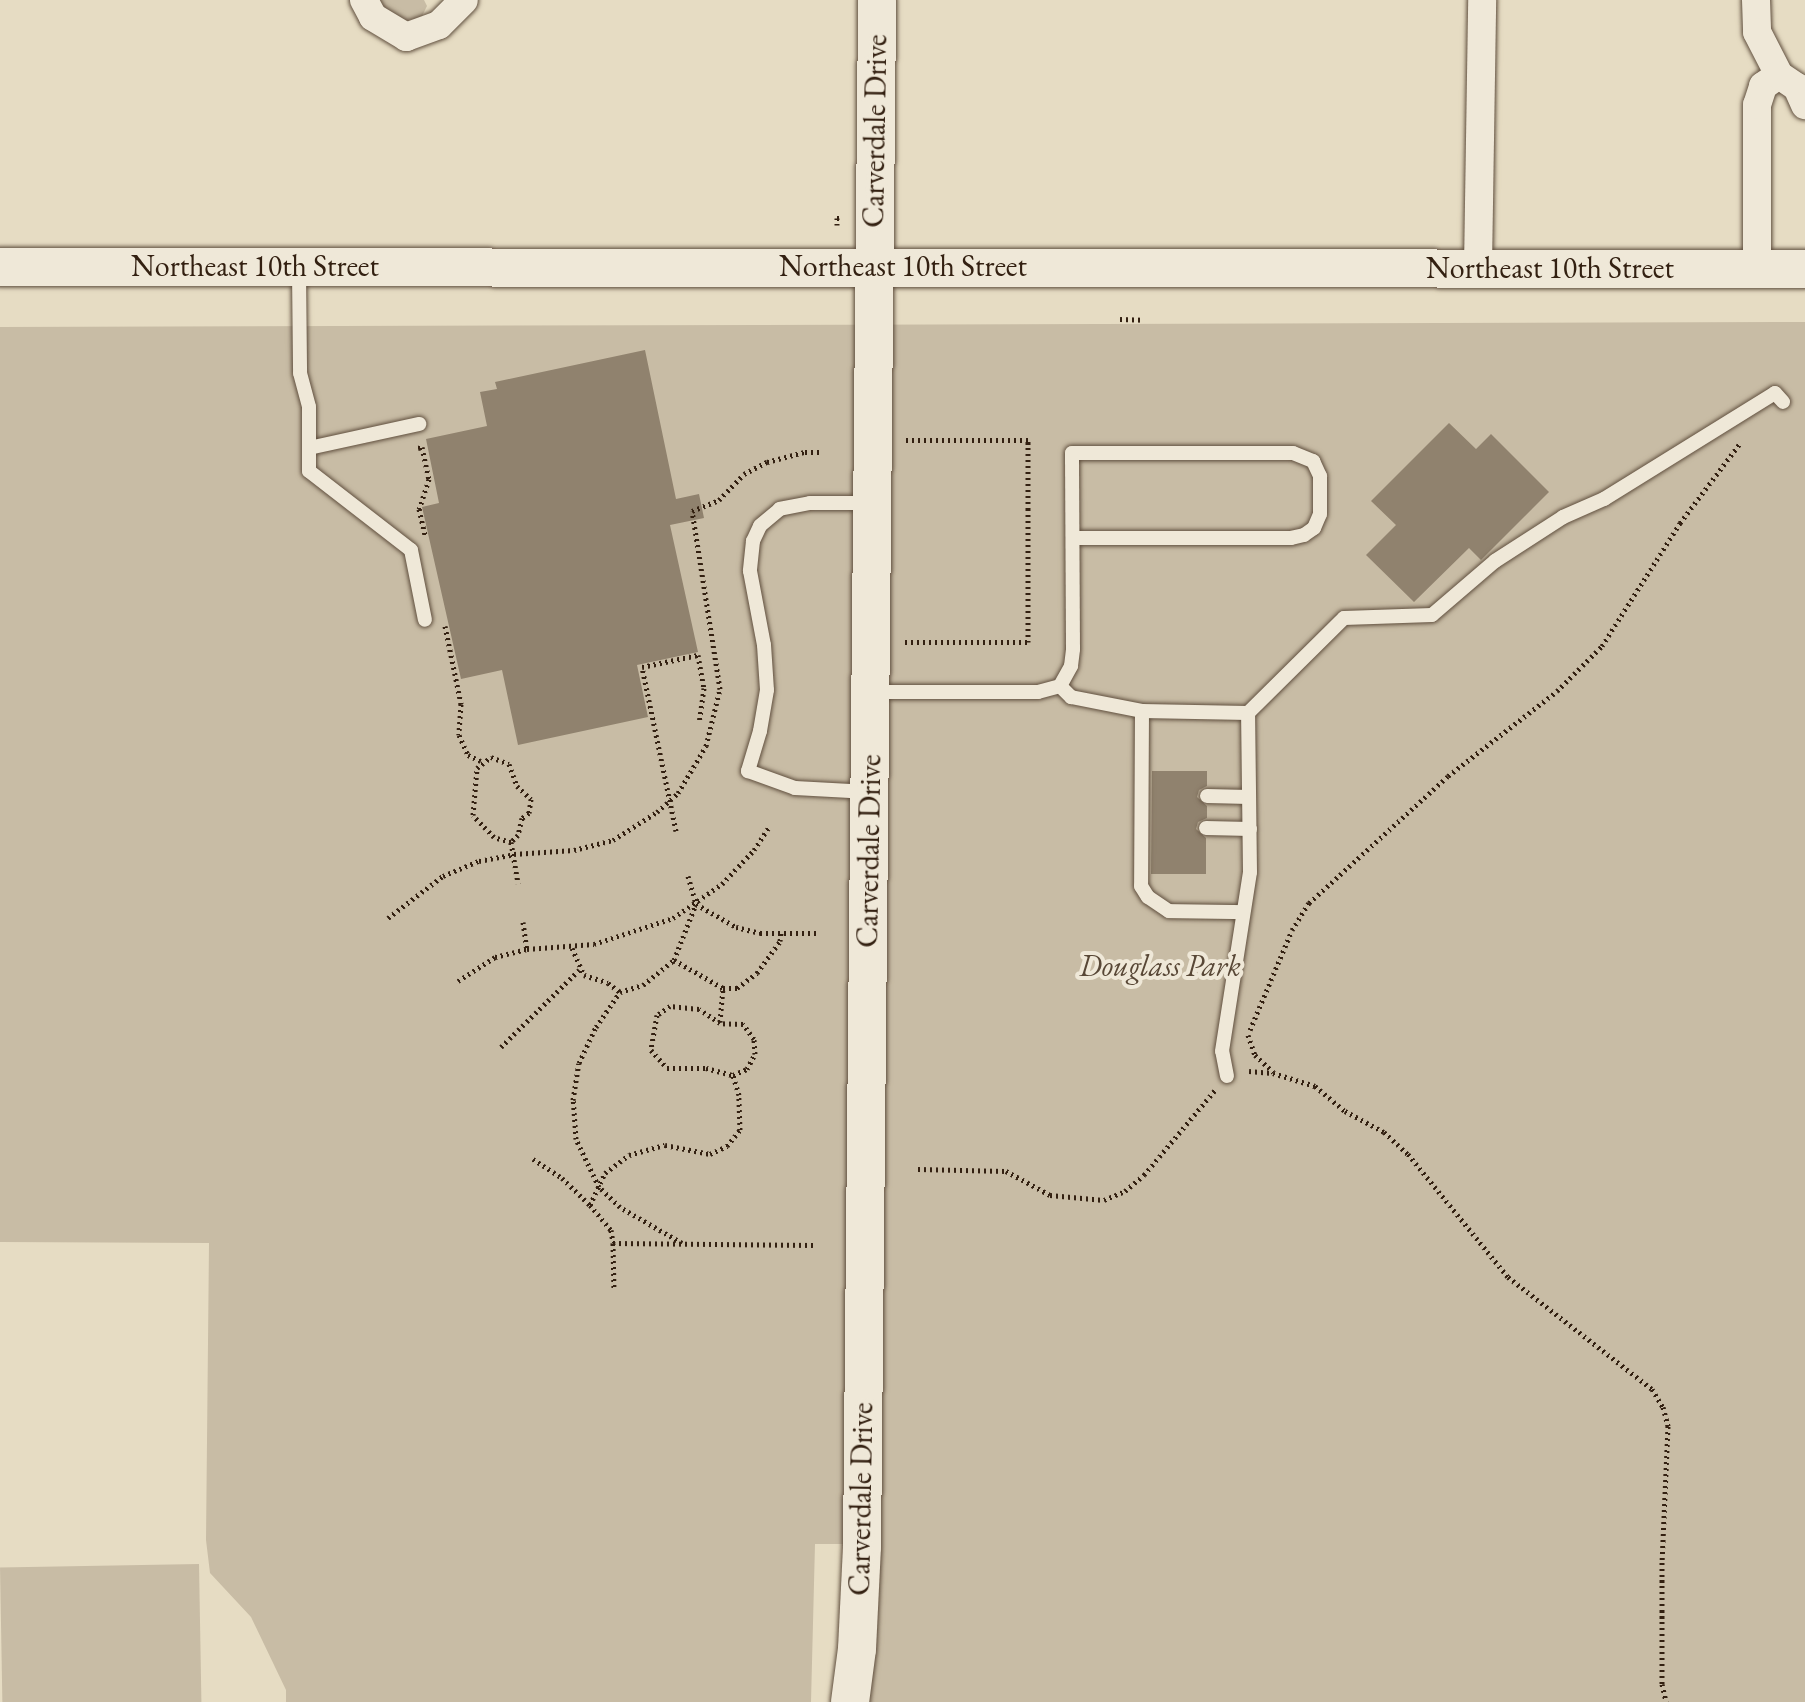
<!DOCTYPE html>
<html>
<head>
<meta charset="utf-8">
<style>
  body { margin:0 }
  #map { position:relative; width:1805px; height:1702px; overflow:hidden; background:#e6dcc3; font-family:"EB Garamond",serif }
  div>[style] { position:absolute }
  .green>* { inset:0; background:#c8bca5; transform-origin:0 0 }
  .building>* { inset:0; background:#90826e }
  .path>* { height:5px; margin-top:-2.5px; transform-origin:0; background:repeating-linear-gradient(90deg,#332011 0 2px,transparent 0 6px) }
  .roads { filter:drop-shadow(0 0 2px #604f3e) drop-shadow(0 0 2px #604f3e) }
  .lane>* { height:14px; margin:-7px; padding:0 7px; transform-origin:7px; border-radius:7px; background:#efe8d8 }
  .street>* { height:28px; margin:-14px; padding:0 14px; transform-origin:14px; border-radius:14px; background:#efe8d8 }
  .secondary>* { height:38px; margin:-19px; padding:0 19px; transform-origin:19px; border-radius:19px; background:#efe8d8 }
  span { translate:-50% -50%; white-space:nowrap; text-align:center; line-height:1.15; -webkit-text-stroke:8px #efe8d8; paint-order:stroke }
  .street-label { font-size:30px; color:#332011 }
  .park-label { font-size:30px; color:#584736; font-style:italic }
</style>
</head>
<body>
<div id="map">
  <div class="green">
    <div style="clip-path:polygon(377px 0,424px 0,427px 6px,421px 18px,406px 20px,392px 14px)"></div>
    <div style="clip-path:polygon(1805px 322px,1805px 1702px,870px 1702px,878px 1544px,815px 1544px,811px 1702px,286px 1702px,286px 1690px,251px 1617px,210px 1573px,206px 1540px,209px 1243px,0 1242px,0 327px)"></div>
    <div style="left:199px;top:1564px;width:138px;height:199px;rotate:89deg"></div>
  </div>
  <div class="building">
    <div style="clip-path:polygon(645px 350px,676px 499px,699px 494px,704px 518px,670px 525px,698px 652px,637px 665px,648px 717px,518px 745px,502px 670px,461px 679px,422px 507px,439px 503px,426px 439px,487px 426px,480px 392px,497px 389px,495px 382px)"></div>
    <div style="clip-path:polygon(1449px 423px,1476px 449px,1491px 434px,1549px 492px,1481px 560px,1469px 548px,1414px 602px,1366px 555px,1396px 525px,1371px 501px)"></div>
    <div style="clip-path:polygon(1152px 771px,1207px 771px,1207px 786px,1199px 790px,1197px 797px,1207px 806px,1207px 818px,1198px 822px,1196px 829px,1206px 838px,1206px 874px,1151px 874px)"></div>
  </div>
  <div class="path">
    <div style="left:837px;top:225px;width:7px;rotate:-90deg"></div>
    <div style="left:837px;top:218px;width:6px"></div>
    <div style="left:1120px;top:319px;width:23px;rotate:2deg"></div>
    <div style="left:418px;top:448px;width:4px;rotate:-14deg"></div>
    <div style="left:422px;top:447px;width:33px;rotate:78deg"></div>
    <div style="left:429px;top:479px;width:32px;rotate:108deg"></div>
    <div style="left:419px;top:509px;width:27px;rotate:77deg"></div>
    <div style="left:445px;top:626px;width:80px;rotate:78.4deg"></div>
    <div style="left:461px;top:704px;width:31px;rotate:94deg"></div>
    <div style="left:459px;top:735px;width:22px;rotate:66deg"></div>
    <div style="left:468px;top:755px;width:14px;rotate:25deg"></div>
    <div style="left:905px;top:642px;width:123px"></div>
    <div style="left:1028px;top:642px;width:202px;rotate:-90deg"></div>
    <div style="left:1028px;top:440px;width:122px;rotate:180deg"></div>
    <div style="left:676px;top:831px;width:167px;rotate:-101.7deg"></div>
    <div style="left:642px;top:667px;width:57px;rotate:-12.1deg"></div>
    <div style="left:698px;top:655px;width:34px;rotate:80deg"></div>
    <div style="left:704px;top:688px;width:34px;rotate:98deg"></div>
    <div style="left:511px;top:842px;width:18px;rotate:-164deg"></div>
    <div style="left:494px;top:837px;width:30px;rotate:-134deg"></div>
    <div style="left:473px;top:815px;width:47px;rotate:-85.1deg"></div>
    <div style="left:477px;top:768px;width:18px;rotate:-38deg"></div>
    <div style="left:491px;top:757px;width:19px;rotate:21deg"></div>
    <div style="left:509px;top:764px;width:23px;rotate:70deg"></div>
    <div style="left:517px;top:786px;width:19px;rotate:43deg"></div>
    <div style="left:531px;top:799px;width:14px;rotate:98deg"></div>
    <div style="left:529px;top:813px;width:9px;rotate:144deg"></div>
    <div style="left:522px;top:818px;width:17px;rotate:103deg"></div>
    <div style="left:518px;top:835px;width:10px;rotate:135deg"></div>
    <div style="left:511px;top:842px;width:42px;rotate:80.3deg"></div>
    <div style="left:688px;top:876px;width:29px;rotate:74deg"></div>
    <div style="left:696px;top:904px;width:46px;rotate:29.9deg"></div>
    <div style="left:736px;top:927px;width:25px;rotate:14deg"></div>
    <div style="left:760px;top:933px;width:58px"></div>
    <div style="left:388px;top:918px;width:69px;rotate:-37.4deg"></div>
    <div style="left:443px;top:876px;width:39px;rotate:-23deg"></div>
    <div style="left:479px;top:861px;width:36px;rotate:-11deg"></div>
    <div style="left:514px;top:854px;width:60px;rotate:-3.8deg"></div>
    <div style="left:574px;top:850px;width:40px;rotate:-14.4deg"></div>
    <div style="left:613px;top:840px;width:52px;rotate:-32.5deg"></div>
    <div style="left:657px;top:812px;width:28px;rotate:-42deg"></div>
    <div style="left:678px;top:793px;width:55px;rotate:-59.2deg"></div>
    <div style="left:706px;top:746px;width:59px;rotate:-76.2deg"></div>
    <div style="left:720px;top:689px;width:180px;rotate:-98.9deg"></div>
    <div style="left:692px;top:511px;width:29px;rotate:-22deg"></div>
    <div style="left:719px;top:500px;width:36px;rotate:-46deg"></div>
    <div style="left:744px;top:474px;width:26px;rotate:-28deg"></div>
    <div style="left:767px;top:462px;width:39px;rotate:-15deg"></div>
    <div style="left:805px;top:452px;width:18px"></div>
    <div style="left:523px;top:922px;width:27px;rotate:82deg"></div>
    <div style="left:572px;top:948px;width:30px;rotate:66deg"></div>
    <div style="left:584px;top:975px;width:25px;rotate:18deg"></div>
    <div style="left:608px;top:983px;width:15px;rotate:37deg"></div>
    <div style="left:674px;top:960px;width:56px;rotate:29.7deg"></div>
    <div style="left:723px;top:988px;width:14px"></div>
    <div style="left:737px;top:988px;width:25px;rotate:-37deg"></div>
    <div style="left:757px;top:973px;width:39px;rotate:-54deg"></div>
    <div style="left:780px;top:941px;width:8px;rotate:-83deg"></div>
    <div style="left:458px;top:981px;width:44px;rotate:-33deg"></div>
    <div style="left:495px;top:957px;width:33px;rotate:-14deg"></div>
    <div style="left:527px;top:949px;width:67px;rotate:-4.3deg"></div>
    <div style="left:594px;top:944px;width:83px;rotate:-18.2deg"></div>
    <div style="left:673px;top:918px;width:60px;rotate:-34.8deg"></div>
    <div style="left:722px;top:884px;width:47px;rotate:-46.7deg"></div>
    <div style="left:754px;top:850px;width:27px;rotate:-57deg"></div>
    <div style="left:720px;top:1022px;width:34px;rotate:-85deg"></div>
    <div style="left:1250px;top:1030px;width:108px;rotate:-67.2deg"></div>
    <div style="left:1292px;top:930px;width:32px;rotate:-58deg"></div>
    <div style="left:1309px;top:903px;width:188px;rotate:-42.4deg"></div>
    <div style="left:1448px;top:776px;width:138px;rotate:-37.9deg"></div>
    <div style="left:1557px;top:691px;width:64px;rotate:-45deg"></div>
    <div style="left:1602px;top:646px;width:146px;rotate:-57.6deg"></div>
    <div style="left:1680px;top:523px;width:101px;rotate:-53deg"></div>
    <div style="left:1248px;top:1035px;width:21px;rotate:71deg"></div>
    <div style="left:1255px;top:1055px;width:25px;rotate:43deg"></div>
    <div style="left:501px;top:1047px;width:110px;rotate:-44.6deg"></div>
    <div style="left:1249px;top:1071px;width:24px;rotate:5deg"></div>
    <div style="left:1273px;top:1073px;width:44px;rotate:17.2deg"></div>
    <div style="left:1315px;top:1086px;width:39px;rotate:40deg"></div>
    <div style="left:1345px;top:1111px;width:44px;rotate:28.3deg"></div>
    <div style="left:1384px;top:1132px;width:33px;rotate:43deg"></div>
    <div style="left:1408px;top:1154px;width:159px;rotate:50.9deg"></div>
    <div style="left:1508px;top:1277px;width:182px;rotate:37.9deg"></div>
    <div style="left:1652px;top:1389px;width:21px;rotate:59deg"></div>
    <div style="left:1663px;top:1407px;width:20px;rotate:75deg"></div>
    <div style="left:1668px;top:1426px;width:136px;rotate:92.5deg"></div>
    <div style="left:1662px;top:1562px;width:122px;rotate:90deg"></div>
    <div style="left:1662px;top:1684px;width:18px;rotate:77deg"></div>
    <div style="left:533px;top:1159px;width:35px;rotate:33deg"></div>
    <div style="left:562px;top:1178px;width:39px;rotate:44deg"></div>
    <div style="left:590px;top:1205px;width:33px;rotate:50deg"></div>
    <div style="left:611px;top:1230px;width:13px;rotate:81deg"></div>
    <div style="left:613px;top:1243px;width:200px;rotate:0.6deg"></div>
    <div style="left:918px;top:1169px;width:88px;rotate:1.3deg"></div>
    <div style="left:1006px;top:1171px;width:50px;rotate:28.6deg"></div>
    <div style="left:1050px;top:1195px;width:54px;rotate:5.3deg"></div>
    <div style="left:1104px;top:1200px;width:23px;rotate:-23deg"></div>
    <div style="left:1125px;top:1191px;width:25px;rotate:-40deg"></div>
    <div style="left:1144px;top:1175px;width:111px;rotate:-50.1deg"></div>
    <div style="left:590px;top:1205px;width:35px;rotate:-65deg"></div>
    <div style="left:605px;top:1173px;width:30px;rotate:-37deg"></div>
    <div style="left:629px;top:1155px;width:37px;rotate:-16deg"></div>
    <div style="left:665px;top:1145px;width:46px;rotate:11.3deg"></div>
    <div style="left:710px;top:1154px;width:19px;rotate:-25deg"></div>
    <div style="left:727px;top:1146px;width:21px;rotate:-51deg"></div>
    <div style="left:740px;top:1130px;width:35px;rotate:-92deg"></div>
    <div style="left:739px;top:1095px;width:21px;rotate:-107deg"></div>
    <div style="left:733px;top:1075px;width:15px;rotate:-23deg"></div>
    <div style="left:747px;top:1069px;width:17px;rotate:-62deg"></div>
    <div style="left:755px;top:1054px;width:15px;rotate:-94deg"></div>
    <div style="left:754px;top:1039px;width:19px;rotate:-126deg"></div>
    <div style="left:743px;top:1024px;width:23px;rotate:-178deg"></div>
    <div style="left:720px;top:1023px;width:25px;rotate:-146deg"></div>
    <div style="left:699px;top:1009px;width:29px;rotate:-174deg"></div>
    <div style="left:670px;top:1006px;width:16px;rotate:145deg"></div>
    <div style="left:657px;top:1015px;width:36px;rotate:100deg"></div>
    <div style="left:651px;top:1050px;width:24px;rotate:48deg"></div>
    <div style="left:667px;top:1068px;width:39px"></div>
    <div style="left:706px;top:1068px;width:28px;rotate:15deg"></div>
    <div style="left:613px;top:1243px;width:47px;rotate:88.8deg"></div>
    <div style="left:682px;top:1243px;width:72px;rotate:-149.9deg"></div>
    <div style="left:620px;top:1207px;width:29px;rotate:-136deg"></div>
    <div style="left:599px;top:1187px;width:53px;rotate:-115.6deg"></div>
    <div style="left:576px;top:1139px;width:39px;rotate:-94deg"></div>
    <div style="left:573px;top:1100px;width:37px;rotate:-81deg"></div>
    <div style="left:579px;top:1063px;width:40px;rotate:-65deg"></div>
    <div style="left:596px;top:1027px;width:42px;rotate:-55.6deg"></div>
    <div style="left:620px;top:992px;width:24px;rotate:-17deg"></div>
    <div style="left:643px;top:985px;width:40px;rotate:-39deg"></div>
    <div style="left:674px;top:960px;width:60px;rotate:-68.6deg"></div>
  </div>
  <div class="roads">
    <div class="lane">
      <div style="left:299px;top:271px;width:102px;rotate:89.4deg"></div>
      <div style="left:300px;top:373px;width:35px;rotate:75deg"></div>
      <div style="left:309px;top:407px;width:64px;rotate:90deg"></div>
      <div style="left:309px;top:471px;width:129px;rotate:37.8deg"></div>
      <div style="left:411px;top:550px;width:71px;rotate:78.7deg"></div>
      <div style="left:309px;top:448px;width:113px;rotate:-12.3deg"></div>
      <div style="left:869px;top:503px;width:59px;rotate:180deg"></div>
      <div style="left:810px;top:503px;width:31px;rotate:169deg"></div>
      <div style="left:780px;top:509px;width:26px;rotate:140deg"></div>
      <div style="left:760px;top:526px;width:17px;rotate:115deg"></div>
      <div style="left:753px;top:541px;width:30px;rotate:96deg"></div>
      <div style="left:750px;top:571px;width:75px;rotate:79.3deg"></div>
      <div style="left:764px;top:645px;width:45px;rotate:86.2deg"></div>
      <div style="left:767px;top:690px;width:42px;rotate:99.7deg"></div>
      <div style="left:760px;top:731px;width:42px;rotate:106.7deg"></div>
      <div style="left:748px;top:771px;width:50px;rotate:19.9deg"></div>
      <div style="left:795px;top:788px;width:74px;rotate:3.1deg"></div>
      <div style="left:1060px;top:686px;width:16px;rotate:45deg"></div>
      <div style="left:1071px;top:697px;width:72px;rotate:11.2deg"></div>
      <div style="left:1142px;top:711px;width:106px;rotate:1.1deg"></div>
      <div style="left:871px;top:692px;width:167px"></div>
      <div style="left:1038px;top:692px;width:23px;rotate:-15deg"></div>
      <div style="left:1060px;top:686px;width:23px;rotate:-61deg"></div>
      <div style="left:1071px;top:666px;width:17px;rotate:-83deg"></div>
      <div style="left:1073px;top:649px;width:196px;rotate:-90.3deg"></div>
      <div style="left:1072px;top:453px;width:221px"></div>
      <div style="left:1293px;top:453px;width:22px;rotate:22deg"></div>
      <div style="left:1313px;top:461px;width:17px;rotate:65deg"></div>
      <div style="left:1320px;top:476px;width:38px;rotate:90deg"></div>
      <div style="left:1320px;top:514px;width:15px;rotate:113deg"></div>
      <div style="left:1314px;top:528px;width:12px;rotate:145deg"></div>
      <div style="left:1304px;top:535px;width:13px;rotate:167deg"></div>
      <div style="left:1291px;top:538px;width:218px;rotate:180deg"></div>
      <div style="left:1142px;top:711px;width:175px;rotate:90.3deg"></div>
      <div style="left:1141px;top:886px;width:13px;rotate:58deg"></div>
      <div style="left:1148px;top:897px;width:25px;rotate:34deg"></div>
      <div style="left:1169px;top:911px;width:74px;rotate:0.8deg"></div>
      <div style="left:1207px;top:796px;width:42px;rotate:1.4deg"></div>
      <div style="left:1206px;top:828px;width:44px;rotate:1.3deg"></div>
      <div style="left:1227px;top:1076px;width:25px;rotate:-101deg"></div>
      <div style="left:1222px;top:1051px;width:181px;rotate:-81.1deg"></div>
      <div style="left:1250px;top:872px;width:159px;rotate:-90.7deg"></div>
      <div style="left:1248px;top:713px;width:135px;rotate:-44.7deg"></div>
      <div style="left:1344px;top:618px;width:88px;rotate:-2deg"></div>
      <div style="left:1432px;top:615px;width:83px;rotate:-40.6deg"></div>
      <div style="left:1495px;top:561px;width:81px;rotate:-32.9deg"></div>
      <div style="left:1563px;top:517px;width:45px;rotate:-23.7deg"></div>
      <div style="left:1604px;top:499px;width:201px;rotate:-31.8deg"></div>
      <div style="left:1775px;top:393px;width:12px;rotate:48deg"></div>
    </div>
    <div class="street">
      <div style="left:364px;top:0;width:19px;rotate:62deg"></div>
      <div style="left:373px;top:17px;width:39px;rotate:31deg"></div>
      <div style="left:406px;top:37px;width:35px;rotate:-20deg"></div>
      <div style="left:439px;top:25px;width:35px;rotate:-45deg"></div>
      <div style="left:1756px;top:0;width:32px;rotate:88deg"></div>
      <div style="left:1757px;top:32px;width:48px;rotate:62.9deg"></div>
      <div style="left:1478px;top:267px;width:267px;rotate:-89.1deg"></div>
      <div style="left:1757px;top:268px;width:163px;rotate:-90deg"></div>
      <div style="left:1757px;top:105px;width:20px;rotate:-72deg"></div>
      <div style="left:1763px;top:86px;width:19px;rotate:-35deg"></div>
      <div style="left:1779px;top:75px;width:22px;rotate:34deg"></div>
      <div style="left:1797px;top:87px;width:20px;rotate:66deg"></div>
    </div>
    <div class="secondary">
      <div style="left:0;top:267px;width:1805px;rotate:0.06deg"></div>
      <div style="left:850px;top:1702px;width:53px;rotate:-82.5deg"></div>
      <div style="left:857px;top:1649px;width:102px;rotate:-87.2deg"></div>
      <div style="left:862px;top:1547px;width:1547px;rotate:-89.44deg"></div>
    </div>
  </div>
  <div class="street-label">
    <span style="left:875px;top:131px;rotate:-89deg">Carverdale Drive</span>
    <span style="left:255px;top:266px">Northeast 10th Street</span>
    <span style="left:903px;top:266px">Northeast 10th Street</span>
    <span style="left:1550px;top:268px">Northeast 10th Street</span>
    <span style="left:869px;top:851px;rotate:-89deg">Carverdale Drive</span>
    <span style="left:861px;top:1499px;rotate:-89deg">Carverdale Drive</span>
  </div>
  <div class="park-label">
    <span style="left:1160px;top:966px">Douglass Park</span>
  </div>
</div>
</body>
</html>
